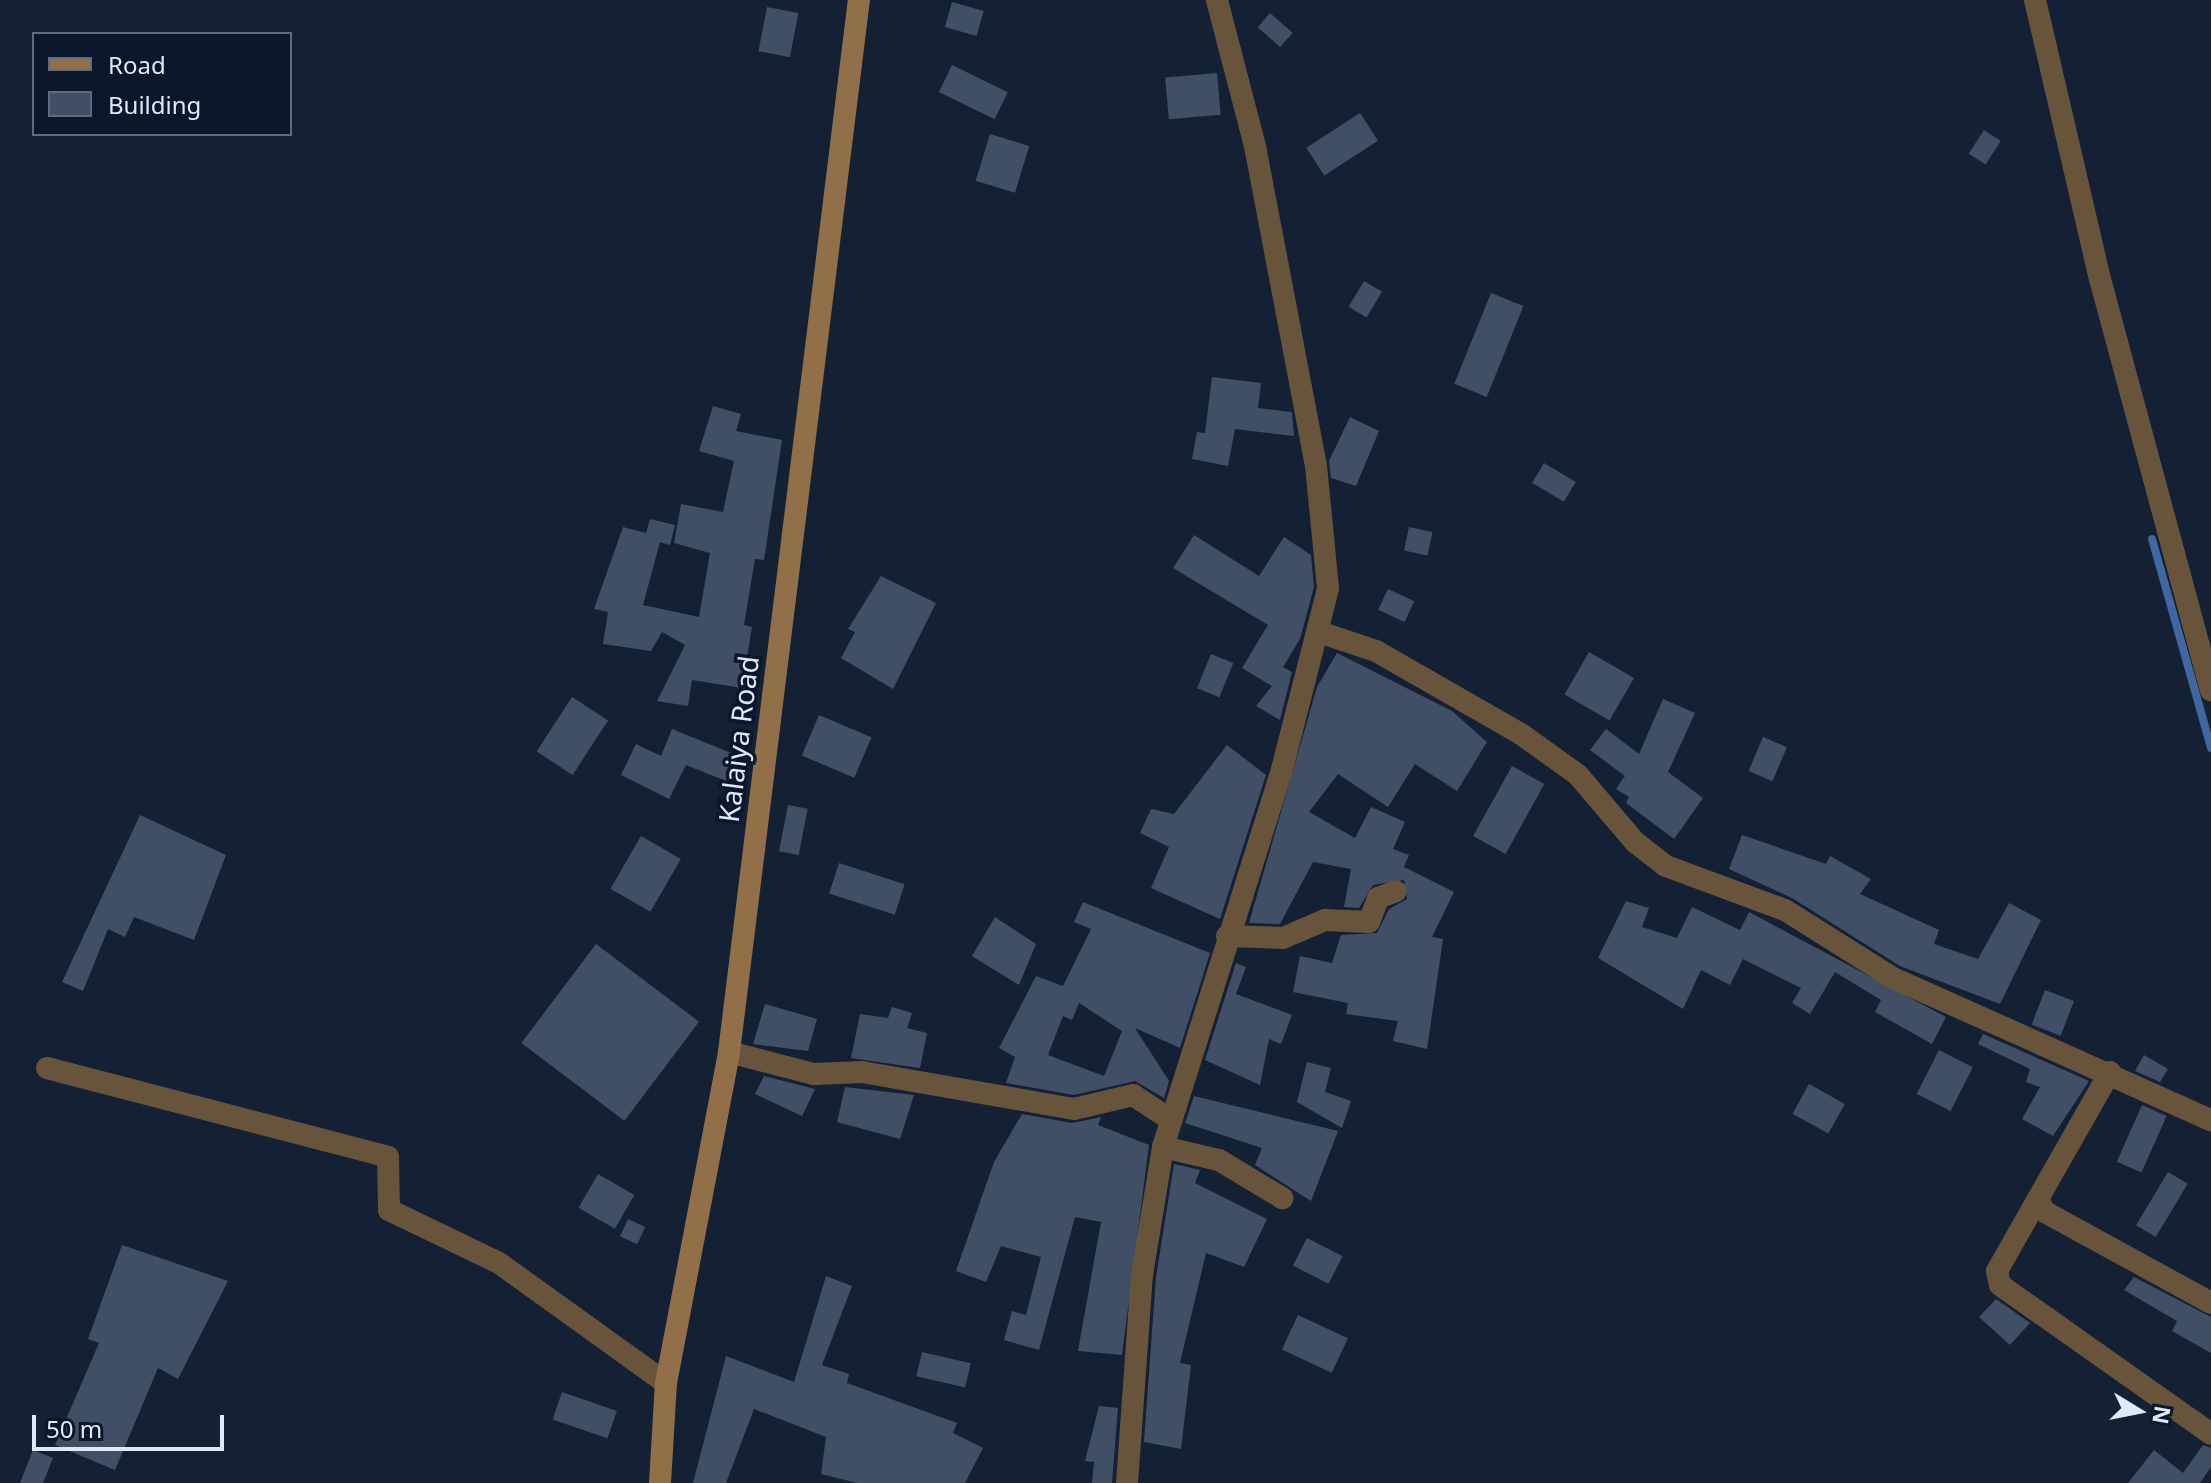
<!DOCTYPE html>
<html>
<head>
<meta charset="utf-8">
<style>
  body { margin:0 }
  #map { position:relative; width:2211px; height:1483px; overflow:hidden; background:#142135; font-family:"Noto Sans",sans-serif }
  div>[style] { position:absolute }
  .stream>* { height:8px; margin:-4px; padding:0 4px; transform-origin:4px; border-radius:4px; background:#4167a0 }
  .building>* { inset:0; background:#404f65; transform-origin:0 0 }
  .minor>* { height:22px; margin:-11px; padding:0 11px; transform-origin:11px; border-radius:11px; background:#68533b }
  .secondary>* { height:22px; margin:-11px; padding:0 11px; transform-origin:11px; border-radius:11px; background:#916f48 }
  span { translate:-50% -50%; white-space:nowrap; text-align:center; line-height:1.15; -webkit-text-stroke:7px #0b182b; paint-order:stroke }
  .street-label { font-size:28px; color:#e0e9f7 }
  .legend { position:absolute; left:32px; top:32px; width:260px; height:104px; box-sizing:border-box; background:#0b182b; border:2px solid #606c7d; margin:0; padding:10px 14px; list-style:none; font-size:24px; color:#e0e9f7 }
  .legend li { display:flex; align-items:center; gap:16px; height:40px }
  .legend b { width:40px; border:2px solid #606c7d }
  .north { position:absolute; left:2099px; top:1371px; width:80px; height:80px; -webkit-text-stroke:6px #0b182b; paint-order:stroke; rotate:100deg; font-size:22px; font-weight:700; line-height:32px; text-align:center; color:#e0e9f7 }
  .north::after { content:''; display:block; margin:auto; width:28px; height:36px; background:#e0e9f7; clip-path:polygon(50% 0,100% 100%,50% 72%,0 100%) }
  .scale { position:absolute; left:32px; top:1415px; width:192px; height:36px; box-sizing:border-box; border:4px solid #e0e9f7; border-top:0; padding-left:10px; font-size:24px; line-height:28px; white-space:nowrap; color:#e0e9f7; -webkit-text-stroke:6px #0b182b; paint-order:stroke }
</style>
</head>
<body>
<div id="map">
  <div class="stream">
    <div style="left:2152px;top:539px;width:217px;rotate:74.2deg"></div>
  </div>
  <div class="building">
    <div style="left:952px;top:2px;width:33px;height:26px;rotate:16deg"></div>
    <div style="left:767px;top:7px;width:32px;height:45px;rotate:11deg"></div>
    <div style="left:1270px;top:13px;width:30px;height:19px;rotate:41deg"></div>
    <div style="left:952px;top:65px;width:62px;height:30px;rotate:26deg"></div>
    <div style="left:1217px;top:73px;width:42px;height:52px;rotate:85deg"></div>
    <div style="left:1360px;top:113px;width:33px;height:64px;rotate:57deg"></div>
    <div style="left:1984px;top:130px;width:20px;height:28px;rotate:33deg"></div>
    <div style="left:990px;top:134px;width:41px;height:49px;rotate:17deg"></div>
    <div style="left:1364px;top:281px;width:21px;height:30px;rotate:31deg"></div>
    <div style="left:1491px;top:293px;width:35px;height:98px;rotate:22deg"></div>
    <div style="clip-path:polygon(1212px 377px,1261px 383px,1258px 408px,1292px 412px,1294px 436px,1235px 429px,1228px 466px,1192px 459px,1197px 432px,1205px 433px)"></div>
    <div style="clip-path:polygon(713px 406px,741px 414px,736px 431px,782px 440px,764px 560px,755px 559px,744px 625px,752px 627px,742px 688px,692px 680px,688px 706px,657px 701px,685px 645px,662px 632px,651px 651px,603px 644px,608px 612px,594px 609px,623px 527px,646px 533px,650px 519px,675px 525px,670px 545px,660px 542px,643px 605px,699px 617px,710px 553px,674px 543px,681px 504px,723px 512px,734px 461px,699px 451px)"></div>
    <div style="clip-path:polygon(1350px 417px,1379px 431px,1356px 486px,1331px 478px,1329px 461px)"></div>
    <div style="left:1544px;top:463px;width:37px;height:23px;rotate:31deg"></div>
    <div style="left:1409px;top:527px;width:24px;height:24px;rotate:12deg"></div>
    <div style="clip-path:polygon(1194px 535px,1259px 576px,1284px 537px,1311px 555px,1314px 587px,1300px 639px,1283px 667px,1292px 672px,1280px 720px,1256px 706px,1272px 686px,1242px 668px,1268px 625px,1173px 568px)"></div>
    <div style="clip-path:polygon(881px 576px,936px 603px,893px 689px,841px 658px,855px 632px,848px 629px)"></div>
    <div style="left:1388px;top:589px;width:29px;height:23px;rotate:25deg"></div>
    <div style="left:1589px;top:652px;width:52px;height:49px;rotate:30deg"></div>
    <div style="clip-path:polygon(1337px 653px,1452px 711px,1487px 742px,1457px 791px,1415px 764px,1388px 807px,1338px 774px,1309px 812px,1355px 838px,1371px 807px,1405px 822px,1393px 849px,1409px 855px,1404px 867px,1454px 892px,1432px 937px,1443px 939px,1427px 1049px,1393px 1041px,1398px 1021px,1346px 1014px,1348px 1003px,1293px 992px,1300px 956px,1332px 963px,1341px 935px,1377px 933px,1389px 909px,1407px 899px,1404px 880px,1373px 885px,1359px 908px,1344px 907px,1351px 869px,1313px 862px,1280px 924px,1249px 923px,1317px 687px)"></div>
    <div style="left:1211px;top:654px;width:24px;height:37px;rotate:22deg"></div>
    <div style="left:572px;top:697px;width:43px;height:65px;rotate:33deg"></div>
    <div style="clip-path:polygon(1663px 699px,1695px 713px,1668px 772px,1703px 798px,1674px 839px,1626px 803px,1629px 797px,1616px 789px,1625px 776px,1590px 750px,1606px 729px,1639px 754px)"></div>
    <div style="left:819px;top:715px;width:57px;height:44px;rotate:23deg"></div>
    <div style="clip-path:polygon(672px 729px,736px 755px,726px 781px,686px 765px,669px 799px,621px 775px,636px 744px,661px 756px)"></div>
    <div style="left:1763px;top:737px;width:26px;height:37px;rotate:23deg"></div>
    <div style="clip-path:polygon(1227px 745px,1266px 775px,1220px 919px,1151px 888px,1169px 847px,1140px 833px,1151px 809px,1174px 814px)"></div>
    <div style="left:1512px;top:766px;width:37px;height:80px;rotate:29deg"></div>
    <div style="left:788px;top:805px;width:20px;height:47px;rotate:11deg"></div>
    <div style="clip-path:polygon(140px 815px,226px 855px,194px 940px,134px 917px,125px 937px,108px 929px,83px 991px,62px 982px)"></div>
    <div style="clip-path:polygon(1742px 835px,1826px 864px,1830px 856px,1871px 879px,1860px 894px,1939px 930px,1934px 944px,1978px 959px,2009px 903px,2041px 920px,2000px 1004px,1900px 966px,1792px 898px,1729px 869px)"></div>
    <div style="left:641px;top:836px;width:46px;height:61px;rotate:30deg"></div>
    <div style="left:839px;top:863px;width:69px;height:32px;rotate:18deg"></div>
    <div style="clip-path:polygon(1626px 901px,1649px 908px,1642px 927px,1677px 938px,1692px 907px,1740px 930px,1749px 912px,1946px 1017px,1932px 1044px,1875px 1012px,1881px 1000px,1835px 972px,1810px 1014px,1792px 1003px,1801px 988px,1743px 959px,1730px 985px,1701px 970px,1683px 1009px,1598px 958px)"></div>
    <div style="clip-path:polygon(evenodd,1083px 902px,1210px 953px,1180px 1048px,1135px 1028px,1169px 1081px,1164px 1098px,1135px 1081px,1074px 1095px,1006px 1083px,1015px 1057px,999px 1048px,1036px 976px,1063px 986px,1091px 929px,1074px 922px,1083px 902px,1079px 1003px,1122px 1031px,1104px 1076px,1048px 1055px,1063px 1016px,1072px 1020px,1079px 1003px)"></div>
    <div style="clip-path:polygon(995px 917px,1036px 944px,1019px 985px,972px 956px)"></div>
    <div style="left:596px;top:944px;width:129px;height:124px;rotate:37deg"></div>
    <div style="clip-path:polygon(1236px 963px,1246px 967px,1236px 994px,1292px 1015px,1281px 1044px,1269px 1039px,1260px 1085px,1205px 1060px)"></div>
    <div style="left:2045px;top:990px;width:31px;height:37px;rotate:21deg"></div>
    <div style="clip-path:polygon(765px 1004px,817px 1019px,808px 1051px,753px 1044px)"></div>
    <div style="clip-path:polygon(892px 1007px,912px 1013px,907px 1028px,927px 1033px,920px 1068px,851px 1058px,860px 1014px,888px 1018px)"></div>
    <div style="clip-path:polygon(1983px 1034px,2089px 1081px,2053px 1136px,2022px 1119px,2040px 1087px,2026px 1082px,2030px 1069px,1978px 1044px)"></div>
    <div style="left:1939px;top:1050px;width:38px;height:49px;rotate:27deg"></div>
    <div style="clip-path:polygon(2144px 1055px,2168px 1069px,2160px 1082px,2135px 1071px)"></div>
    <div style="clip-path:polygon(1307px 1062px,1331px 1068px,1325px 1092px,1351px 1101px,1342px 1128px,1297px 1102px)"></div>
    <div style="clip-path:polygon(764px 1076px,815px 1089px,802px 1116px,755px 1094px)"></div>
    <div style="left:1809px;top:1084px;width:41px;height:34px;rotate:29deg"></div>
    <div style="clip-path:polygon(845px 1087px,914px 1095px,900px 1139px,837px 1122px)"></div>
    <div style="clip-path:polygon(1194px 1096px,1338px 1131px,1311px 1201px,1255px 1165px,1262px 1148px,1185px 1123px)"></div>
    <div style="left:2142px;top:1105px;width:27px;height:62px;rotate:24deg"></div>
    <div style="clip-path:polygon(1022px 1114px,1072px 1123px,1101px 1117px,1098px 1125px,1149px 1145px,1122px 1355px,1078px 1351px,1101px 1222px,1075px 1217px,1039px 1350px,1004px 1340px,1012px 1311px,1026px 1315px,1041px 1257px,1001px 1246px,986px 1282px,956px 1271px,994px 1162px)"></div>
    <div style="clip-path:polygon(1174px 1164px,1200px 1170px,1195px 1183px,1267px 1219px,1244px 1267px,1206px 1253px,1180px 1363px,1191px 1365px,1181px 1449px,1144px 1442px,1156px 1277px)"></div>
    <div style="left:2168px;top:1172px;width:23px;height:62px;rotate:31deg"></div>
    <div style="left:598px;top:1174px;width:42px;height:39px;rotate:30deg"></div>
    <div style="left:628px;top:1219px;width:19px;height:19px;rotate:25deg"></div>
    <div style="left:1307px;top:1238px;width:40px;height:31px;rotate:27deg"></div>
    <div style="clip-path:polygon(122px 1245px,228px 1281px,178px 1379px,158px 1368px,115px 1470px,55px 1445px,99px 1343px,88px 1339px)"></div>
    <div style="clip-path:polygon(826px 1276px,852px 1286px,822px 1365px,849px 1374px,847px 1383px,957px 1423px,953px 1433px,983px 1448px,965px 1483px,857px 1483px,821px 1474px,826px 1437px,754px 1409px,726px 1483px,693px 1483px,726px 1356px,794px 1382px)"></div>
    <div style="clip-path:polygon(2134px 1277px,2211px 1317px,2211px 1353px,2172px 1331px,2177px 1321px,2124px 1290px)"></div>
    <div style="clip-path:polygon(1996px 1299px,2030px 1323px,2010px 1345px,1979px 1317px)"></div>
    <div style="left:1298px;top:1315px;width:55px;height:38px;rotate:25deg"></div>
    <div style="left:922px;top:1352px;width:50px;height:25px;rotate:13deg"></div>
    <div style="left:562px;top:1392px;width:58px;height:29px;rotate:19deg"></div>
    <div style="clip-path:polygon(1099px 1406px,1118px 1408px,1112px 1483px,1092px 1483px,1094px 1462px,1085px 1461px)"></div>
    <div style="clip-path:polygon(2203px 1445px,2211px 1448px,2211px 1467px,2200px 1483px,2128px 1483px,2154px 1450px,2183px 1473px)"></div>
    <div style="clip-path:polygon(33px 1450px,53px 1458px,43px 1483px,20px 1483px)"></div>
  </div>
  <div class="minor">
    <div style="left:2035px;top:0;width:286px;rotate:76.9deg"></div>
    <div style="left:2100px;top:279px;width:426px;rotate:74.9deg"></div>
    <div style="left:1319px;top:632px;width:60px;rotate:18.4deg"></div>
    <div style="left:1376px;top:651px;width:167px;rotate:29.8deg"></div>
    <div style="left:1521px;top:734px;width:70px;rotate:35.7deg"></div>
    <div style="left:1578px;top:775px;width:88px;rotate:49.6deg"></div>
    <div style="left:1635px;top:842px;width:39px;rotate:38deg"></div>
    <div style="left:1666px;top:866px;width:127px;rotate:20.3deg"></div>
    <div style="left:1785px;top:910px;width:128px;rotate:32.2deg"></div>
    <div style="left:1893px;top:978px;width:348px;rotate:24.1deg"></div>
    <div style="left:1227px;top:936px;width:56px;rotate:2deg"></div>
    <div style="left:1283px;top:938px;width:46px;rotate:-23.2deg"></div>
    <div style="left:1325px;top:920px;width:44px;rotate:2.6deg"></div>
    <div style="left:1369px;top:922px;width:26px;rotate:-69deg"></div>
    <div style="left:1378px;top:898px;width:19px;rotate:-21deg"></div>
    <div style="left:729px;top:1052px;width:88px;rotate:14.5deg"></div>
    <div style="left:814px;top:1074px;width:48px;rotate:-2.4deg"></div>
    <div style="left:862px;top:1072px;width:215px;rotate:9.9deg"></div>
    <div style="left:1074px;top:1109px;width:61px;rotate:-13.3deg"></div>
    <div style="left:1133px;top:1095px;width:45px;rotate:33.3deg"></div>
    <div style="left:47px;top:1068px;width:352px;rotate:14.6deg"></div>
    <div style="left:388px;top:1157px;width:53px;rotate:88.9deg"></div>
    <div style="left:389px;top:1210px;width:122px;rotate:25.7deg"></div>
    <div style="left:499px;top:1263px;width:206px;rotate:35.7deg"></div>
    <div style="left:2110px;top:1072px;width:229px;rotate:119.6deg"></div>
    <div style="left:1997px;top:1271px;width:14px;rotate:78deg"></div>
    <div style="left:2000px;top:1285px;width:258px;rotate:35.2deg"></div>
    <div style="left:1163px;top:1147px;width:57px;rotate:13.1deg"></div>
    <div style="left:1219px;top:1160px;width:74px;rotate:31.1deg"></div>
    <div style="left:2038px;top:1200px;width:14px;rotate:60deg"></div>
    <div style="left:2045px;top:1212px;width:189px;rotate:28.7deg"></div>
    <div style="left:1127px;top:1483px;width:209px;rotate:-85.9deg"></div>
    <div style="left:1142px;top:1275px;width:130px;rotate:-80.7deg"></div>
    <div style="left:1163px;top:1147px;width:388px;rotate:-72.5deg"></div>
    <div style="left:1280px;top:777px;width:195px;rotate:-75.7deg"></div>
    <div style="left:1328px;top:588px;width:123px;rotate:-95.6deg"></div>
    <div style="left:1316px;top:466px;width:322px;rotate:-100.8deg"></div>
    <div style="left:1256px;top:150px;width:155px;rotate:-104.6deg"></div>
  </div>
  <div class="secondary">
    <div style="left:660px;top:1483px;width:100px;rotate:-86.6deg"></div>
    <div style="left:666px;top:1383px;width:337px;rotate:-79.2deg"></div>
    <div style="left:729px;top:1052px;width:1060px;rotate:-82.96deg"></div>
  </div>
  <div class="street-label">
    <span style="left:738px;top:739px;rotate:-83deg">Kalaiya Road</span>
  </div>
  <ul class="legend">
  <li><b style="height:10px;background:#916f48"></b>Road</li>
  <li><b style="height:22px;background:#404f65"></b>Building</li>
  </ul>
  <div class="north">N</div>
  <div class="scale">50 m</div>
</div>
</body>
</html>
